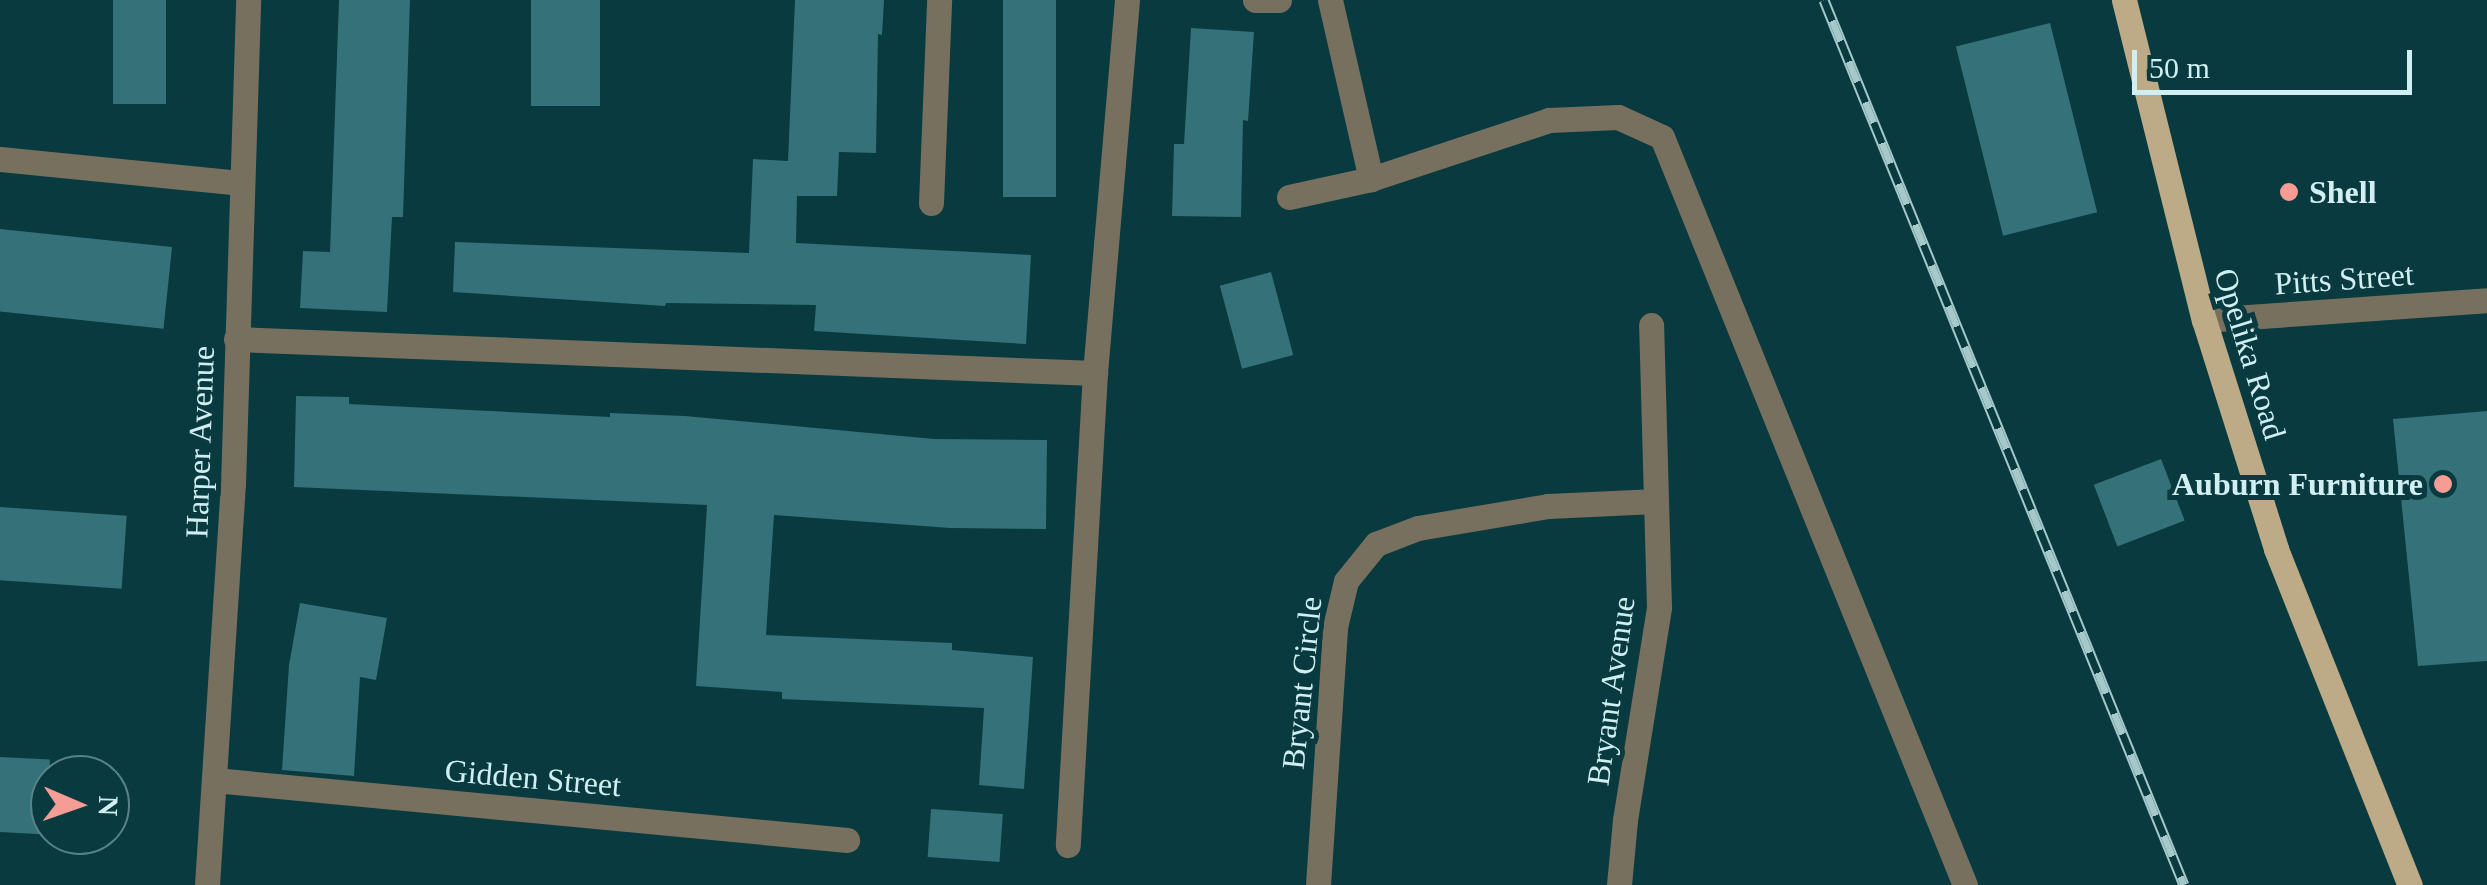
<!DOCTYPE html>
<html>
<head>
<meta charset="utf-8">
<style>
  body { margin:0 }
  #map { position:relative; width:2487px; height:885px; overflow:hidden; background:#083a3f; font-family:Georgia,serif }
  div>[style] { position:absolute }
  .building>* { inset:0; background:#357178; transform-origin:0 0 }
  .street>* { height:25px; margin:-12.5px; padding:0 12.5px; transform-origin:12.5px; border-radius:12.5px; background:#78705e }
  .primary>* { height:25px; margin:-12.5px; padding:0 12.5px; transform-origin:12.5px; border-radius:12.5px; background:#bdab87 }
  .rail>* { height:11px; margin-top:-5.5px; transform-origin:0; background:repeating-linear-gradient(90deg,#083a3f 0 22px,#a5c8cb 0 44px); box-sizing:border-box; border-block:2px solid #a5c8cb }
  .dots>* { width:28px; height:28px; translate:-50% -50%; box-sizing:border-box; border:5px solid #083a3f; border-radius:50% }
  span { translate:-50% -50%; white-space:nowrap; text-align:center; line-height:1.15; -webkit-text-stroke:10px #083a3f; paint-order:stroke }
  .poi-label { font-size:32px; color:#d1eff2; font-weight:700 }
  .left { translate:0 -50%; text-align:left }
  .right { translate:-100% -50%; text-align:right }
  .street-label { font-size:32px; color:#d1eff2 }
  .north { position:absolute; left:30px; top:755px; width:100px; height:100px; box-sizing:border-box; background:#083a3f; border:2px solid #588287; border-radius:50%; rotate:92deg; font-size:28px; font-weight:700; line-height:40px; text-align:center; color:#d1eff2 }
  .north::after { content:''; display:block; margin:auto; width:35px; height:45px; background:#f59c94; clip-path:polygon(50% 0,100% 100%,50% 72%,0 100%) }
  .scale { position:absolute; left:2132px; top:50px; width:280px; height:45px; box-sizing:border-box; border:5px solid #d1eff2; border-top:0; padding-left:12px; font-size:30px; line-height:35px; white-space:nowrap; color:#d1eff2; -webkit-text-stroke:8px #083a3f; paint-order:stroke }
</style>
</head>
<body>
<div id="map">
  <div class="building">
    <div style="left:113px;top:0;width:53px;height:104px"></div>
    <div style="clip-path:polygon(339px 0,410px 0,403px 217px,392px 217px,387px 312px,300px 308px,303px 251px,330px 252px)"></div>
    <div style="left:531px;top:0;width:69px;height:106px"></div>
    <div style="clip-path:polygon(795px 0,884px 0,882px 35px,878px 34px,876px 153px,839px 152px,837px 196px,797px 196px,796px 243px,1031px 255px,1026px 344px,814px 331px,816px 305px,666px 303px,665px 306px,453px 292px,455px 242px,749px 253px,753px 159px,788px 161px)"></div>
    <div style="left:1003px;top:0;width:53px;height:197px"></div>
    <div style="left:2050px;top:23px;width:195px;height:97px;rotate:76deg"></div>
    <div style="clip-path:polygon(1191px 28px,1254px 32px,1248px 121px,1243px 120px,1241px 217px,1172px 216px,1174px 144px,1184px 144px)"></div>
    <div style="left:0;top:229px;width:173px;height:82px;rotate:6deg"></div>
    <div style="left:1271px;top:272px;width:86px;height:53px;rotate:75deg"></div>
    <div style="clip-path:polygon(296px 396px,349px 397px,349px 404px,610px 417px,610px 413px,685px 416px,934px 439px,1047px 440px,1046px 529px,950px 528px,774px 515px,766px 635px,952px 643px,952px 650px,1033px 657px,1024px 789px,979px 785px,984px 708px,782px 699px,782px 692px,696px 686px,707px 505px,294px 487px)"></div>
    <div style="clip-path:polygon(2487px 411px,2487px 661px,2418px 666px,2393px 419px)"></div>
    <div style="left:2161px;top:459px;width:66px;height:72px;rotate:69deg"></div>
    <div style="left:0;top:507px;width:127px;height:73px;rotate:4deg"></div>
    <div style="clip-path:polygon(300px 603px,387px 618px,376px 680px,360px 677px,354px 776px,282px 770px,289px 665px)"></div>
    <div style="left:0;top:757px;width:50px;height:75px;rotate:3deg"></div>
    <div style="left:931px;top:809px;width:72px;height:48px;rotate:4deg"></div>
  </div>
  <div class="street">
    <div style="left:1255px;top:0;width:24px"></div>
    <div style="left:1330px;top:0;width:184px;rotate:77.1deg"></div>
    <div style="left:0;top:159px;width:241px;rotate:5.7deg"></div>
    <div style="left:1289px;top:197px;width:84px;rotate:-12.4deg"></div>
    <div style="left:1371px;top:179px;width:188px;rotate:-18.3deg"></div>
    <div style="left:1549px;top:120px;width:69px;rotate:-2.5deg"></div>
    <div style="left:1618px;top:117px;width:48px;rotate:24.4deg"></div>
    <div style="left:1662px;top:137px;width:807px;rotate:67.95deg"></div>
    <div style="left:931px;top:203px;width:203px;rotate:-87.7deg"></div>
    <div style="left:2204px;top:320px;width:284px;rotate:-4deg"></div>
    <div style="left:236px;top:339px;width:860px;rotate:2.27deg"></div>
    <div style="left:1095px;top:373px;width:473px;rotate:93.3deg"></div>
    <div style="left:1095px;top:373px;width:374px;rotate:-85.1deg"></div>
    <div style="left:214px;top:780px;width:636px;rotate:5.41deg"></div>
    <div style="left:207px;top:885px;width:402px;rotate:-86.3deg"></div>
    <div style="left:233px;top:484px;width:484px;rotate:-88.2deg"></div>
    <div style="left:1318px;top:885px;width:259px;rotate:-86.2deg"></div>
    <div style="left:1335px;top:627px;width:47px;rotate:-76.6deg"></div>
    <div style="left:1346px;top:581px;width:48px;rotate:-51deg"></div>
    <div style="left:1376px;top:544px;width:45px;rotate:-20.9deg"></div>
    <div style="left:1418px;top:528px;width:132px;rotate:-9.6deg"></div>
    <div style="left:1548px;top:506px;width:108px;rotate:-2.7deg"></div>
    <div style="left:1619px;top:885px;width:65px;rotate:-84.7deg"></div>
    <div style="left:1625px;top:820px;width:216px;rotate:-80.9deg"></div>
    <div style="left:1659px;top:607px;width:282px;rotate:-91.6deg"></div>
  </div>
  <div class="primary">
    <div style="left:2124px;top:0;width:330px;rotate:76deg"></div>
    <div style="left:2204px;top:320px;width:240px;rotate:72.5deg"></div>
    <div style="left:2276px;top:549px;width:362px;rotate:68.3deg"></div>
  </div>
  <div class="rail">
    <div style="left:1824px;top:0;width:955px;rotate:67.86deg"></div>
  </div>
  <div class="dots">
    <div style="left:2289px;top:192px;background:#f59c94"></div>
    <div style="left:2443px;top:484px;background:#f59c94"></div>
  </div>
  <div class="poi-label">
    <span class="left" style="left:2309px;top:192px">Shell</span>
    <span class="right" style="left:2423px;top:484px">Auburn Furniture</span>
  </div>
  <div class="street-label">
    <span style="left:2344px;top:279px;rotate:-4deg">Pitts Street</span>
    <span style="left:2250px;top:354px;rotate:73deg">Opelika Road</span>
    <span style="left:200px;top:442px;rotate:-88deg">Harper Avenue</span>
    <span style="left:1302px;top:683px;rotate:-84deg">Bryant Circle</span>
    <span style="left:1611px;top:691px;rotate:-82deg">Bryant Avenue</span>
    <span style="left:533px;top:778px;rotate:5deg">Gidden Street</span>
  </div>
  <div class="north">N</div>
  <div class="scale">50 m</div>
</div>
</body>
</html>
